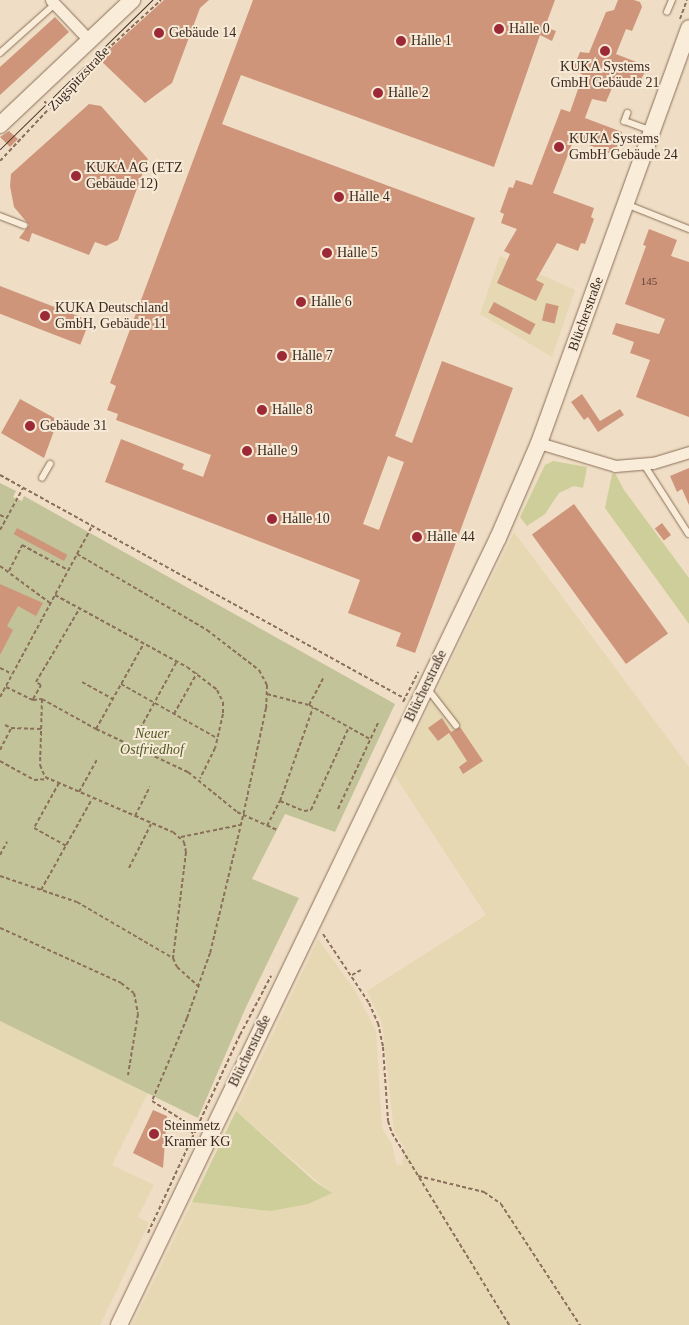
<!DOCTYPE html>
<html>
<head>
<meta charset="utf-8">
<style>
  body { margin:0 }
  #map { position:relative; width:689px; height:1325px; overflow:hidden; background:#efdec5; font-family:"Times New Roman",serif }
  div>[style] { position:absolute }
  .farmland>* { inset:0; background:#e5d8b3 }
  .green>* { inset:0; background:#cdce99 }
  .cemetery>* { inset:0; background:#c2c398 }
  .building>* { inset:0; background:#ce957b; transform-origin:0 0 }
  .path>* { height:2px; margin-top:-1px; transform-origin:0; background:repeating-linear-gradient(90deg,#8b6f5b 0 4px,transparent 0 6.5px) }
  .roads { filter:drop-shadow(0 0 1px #8b6f5b) drop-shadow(0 0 1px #8b6f5b) }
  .lane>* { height:5.5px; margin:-2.75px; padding:0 2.75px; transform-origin:2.75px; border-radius:2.75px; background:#f9ecd9 }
  .street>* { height:11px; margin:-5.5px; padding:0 5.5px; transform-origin:5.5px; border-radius:5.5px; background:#f9ecd9 }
  .secondary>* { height:16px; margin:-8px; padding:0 8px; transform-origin:8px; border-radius:8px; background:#f9ecd9 }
  .tram>* { height:1px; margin:-0.5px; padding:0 0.5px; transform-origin:0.5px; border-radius:0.5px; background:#3b291f }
  .dots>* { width:14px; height:14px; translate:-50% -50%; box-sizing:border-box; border:2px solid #f6e9d5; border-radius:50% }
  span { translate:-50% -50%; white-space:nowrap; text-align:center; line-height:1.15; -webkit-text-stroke:4px #f6e9d5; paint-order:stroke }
  .number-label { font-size:11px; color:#604436 }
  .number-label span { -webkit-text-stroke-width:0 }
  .poi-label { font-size:14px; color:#3b291f }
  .left { translate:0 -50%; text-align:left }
  .street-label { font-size:14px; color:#3b291f }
  .park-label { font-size:14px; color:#505825; font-style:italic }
</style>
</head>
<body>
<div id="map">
  <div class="farmland">
    <div style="clip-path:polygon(500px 256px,575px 290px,552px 357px,480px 314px)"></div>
    <div style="clip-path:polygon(514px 532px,689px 767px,689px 1325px,132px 1325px,192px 1202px,270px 1211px,331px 1193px,236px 1111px,318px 939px,356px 992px,376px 1031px,382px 1129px,392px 1144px,396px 1164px,402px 1166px,404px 1147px,394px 1131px,382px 1023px,367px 991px,486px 915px,395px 776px)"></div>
    <div style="clip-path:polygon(0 1021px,148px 1093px,112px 1165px,154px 1185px,138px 1217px,149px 1223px,100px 1325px,0 1325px)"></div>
  </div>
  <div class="green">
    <div style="clip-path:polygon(553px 461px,587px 467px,583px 488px,574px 486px,559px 493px,545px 514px,527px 526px,520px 517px,545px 465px)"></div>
    <div style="clip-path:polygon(615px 473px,624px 490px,689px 578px,689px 624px,605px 508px,612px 474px)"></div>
    <div style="clip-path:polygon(236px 1111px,314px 1181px,332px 1193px,308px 1204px,270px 1211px,192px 1202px)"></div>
  </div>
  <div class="cemetery">
    <div style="clip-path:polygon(0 483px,16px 491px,13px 497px,22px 501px,24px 496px,395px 704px,335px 832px,285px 814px,252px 879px,299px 898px,246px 1007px,198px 1118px,0 1021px)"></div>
  </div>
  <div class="building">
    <div style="clip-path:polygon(164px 0,209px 0,200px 8px,172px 83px,145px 103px,99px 59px)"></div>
    <div style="clip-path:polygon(evenodd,253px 0,555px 0,545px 27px,556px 31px,552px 41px,540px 35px,494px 167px,241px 75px,222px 124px,475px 218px,395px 436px,412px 443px,442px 361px,513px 388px,415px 653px,396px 646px,401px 633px,348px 613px,360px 580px,105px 482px,121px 439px,184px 464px,182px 469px,203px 477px,211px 455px,116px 420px,118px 414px,107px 410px,116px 386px,110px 383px,253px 0,388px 456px,404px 462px,379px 530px,363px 524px,388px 456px)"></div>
    <div style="clip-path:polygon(618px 0,634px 0,640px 2px,642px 7px,632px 31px,626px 29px,616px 54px,644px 65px,646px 70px,636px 89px,615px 81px,606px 102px,592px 99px,585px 118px,622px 132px,614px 155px,574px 139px,553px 193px,594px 208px,591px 217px,594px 219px,585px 244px,581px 243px,578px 251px,557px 243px,536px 280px,544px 284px,536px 301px,497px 283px,510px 254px,504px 251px,517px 229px,501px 223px,504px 214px,500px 212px,509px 187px,513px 188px,516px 180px,532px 185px,561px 109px,570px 112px,583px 75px,573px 69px,580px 52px,589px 53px,606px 12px,614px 10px)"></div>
    <div style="clip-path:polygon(55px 17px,69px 32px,0 95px,0 67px)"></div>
    <div style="clip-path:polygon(89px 104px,101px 106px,148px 159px,118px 240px,106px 246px,95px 242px,89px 255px,32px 233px,29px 242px,19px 238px,29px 225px,14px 207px,10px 186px,11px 174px)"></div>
    <div style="clip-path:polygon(9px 131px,18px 139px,10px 147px,0 137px)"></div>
    <div style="clip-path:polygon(649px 229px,677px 240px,671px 256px,689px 262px,689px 417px,636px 397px,650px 360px,630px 353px,634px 342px,612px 334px,616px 323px,659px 334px,665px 319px,625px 304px,646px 246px,643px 245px)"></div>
    <div style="left:0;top:286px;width:96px;height:26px;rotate:21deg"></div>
    <div style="left:494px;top:302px;width:47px;height:12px;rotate:28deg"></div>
    <div style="left:546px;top:303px;width:13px;height:18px;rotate:13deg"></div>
    <div style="clip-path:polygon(582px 394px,600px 421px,620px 409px,624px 415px,598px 432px,588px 417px,584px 420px,571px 402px)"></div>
    <div style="clip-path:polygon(20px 399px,58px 420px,44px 458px,1px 433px)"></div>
    <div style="clip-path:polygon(689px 468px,689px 505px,682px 489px,677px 492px,670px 476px)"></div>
    <div style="left:574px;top:504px;width:160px;height:52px;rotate:54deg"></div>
    <div style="left:662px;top:523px;width:15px;height:9px;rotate:53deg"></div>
    <div style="left:17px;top:528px;width:57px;height:7px;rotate:28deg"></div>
    <div style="clip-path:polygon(0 584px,43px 603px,36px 616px,18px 606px,7px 626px,13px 630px,0 655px)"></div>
    <div style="clip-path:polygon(442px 718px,451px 732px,460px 727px,483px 761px,463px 774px,459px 767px,467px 761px,449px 733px,438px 741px,428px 728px)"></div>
    <div style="clip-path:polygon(153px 1110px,167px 1116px,163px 1168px,133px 1153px)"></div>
  </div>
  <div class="path">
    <div style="left:680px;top:19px;width:20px;rotate:-70deg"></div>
    <div style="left:44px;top:101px;width:10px;rotate:45deg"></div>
    <div style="left:0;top:161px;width:129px;rotate:-46.9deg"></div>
    <div style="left:88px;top:67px;width:99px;rotate:-42.5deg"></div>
    <div style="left:0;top:475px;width:463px;rotate:28.9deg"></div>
    <div style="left:0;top:515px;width:7px;rotate:27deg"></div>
    <div style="left:0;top:530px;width:48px;rotate:-61.3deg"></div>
    <div style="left:77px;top:554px;width:151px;rotate:30.3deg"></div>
    <div style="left:207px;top:630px;width:66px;rotate:37.6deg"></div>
    <div style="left:259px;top:670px;width:17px;rotate:62deg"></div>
    <div style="left:267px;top:685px;width:23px;rotate:92deg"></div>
    <div style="left:266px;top:708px;width:110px;rotate:102deg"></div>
    <div style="left:243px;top:816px;width:141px;rotate:103.5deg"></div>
    <div style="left:210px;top:953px;width:69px;rotate:109.5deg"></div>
    <div style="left:187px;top:1018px;width:90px;rotate:112.9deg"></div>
    <div style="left:152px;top:1101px;width:36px;rotate:32deg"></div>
    <div style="left:183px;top:1120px;width:17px;rotate:54deg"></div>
    <div style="left:0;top:566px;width:62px;rotate:36.5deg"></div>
    <div style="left:9px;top:571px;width:29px;rotate:-63deg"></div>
    <div style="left:22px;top:545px;width:52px;rotate:28.5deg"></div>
    <div style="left:55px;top:595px;width:150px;rotate:28.6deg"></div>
    <div style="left:187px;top:667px;width:38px;rotate:37deg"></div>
    <div style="left:217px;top:690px;width:13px;rotate:63deg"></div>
    <div style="left:223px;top:702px;width:12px;rotate:90deg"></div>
    <div style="left:223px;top:714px;width:35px;rotate:103deg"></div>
    <div style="left:215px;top:748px;width:34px;rotate:116deg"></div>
    <div style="left:0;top:668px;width:13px;rotate:27deg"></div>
    <div style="left:82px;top:682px;width:35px;rotate:29deg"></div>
    <div style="left:121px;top:684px;width:110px;rotate:29.4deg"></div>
    <div style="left:6px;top:687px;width:30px;rotate:26deg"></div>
    <div style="left:33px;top:700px;width:9px;rotate:-6deg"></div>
    <div style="left:42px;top:699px;width:62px;rotate:29.1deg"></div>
    <div style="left:96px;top:729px;width:102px;rotate:25.1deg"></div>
    <div style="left:188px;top:772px;width:63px;rotate:39.2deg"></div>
    <div style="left:237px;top:812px;width:44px;rotate:24.2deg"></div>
    <div style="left:267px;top:694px;width:43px;rotate:14.7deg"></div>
    <div style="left:309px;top:705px;width:70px;rotate:29.1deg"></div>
    <div style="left:0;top:697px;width:194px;rotate:-61.7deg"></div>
    <div style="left:33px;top:699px;width:16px;rotate:-60deg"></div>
    <div style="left:41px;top:685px;width:6px;rotate:-149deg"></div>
    <div style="left:36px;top:682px;width:86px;rotate:-59.3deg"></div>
    <div style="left:42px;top:699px;width:66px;rotate:91.7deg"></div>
    <div style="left:40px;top:765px;width:13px;rotate:67deg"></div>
    <div style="left:45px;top:777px;width:139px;rotate:23.3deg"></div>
    <div style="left:173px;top:832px;width:15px;rotate:42deg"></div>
    <div style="left:184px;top:842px;width:10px;rotate:79deg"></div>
    <div style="left:186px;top:852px;width:107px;rotate:97deg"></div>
    <div style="left:173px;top:958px;width:10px;rotate:66deg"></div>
    <div style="left:177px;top:967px;width:30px;rotate:42deg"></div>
    <div style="left:403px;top:702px;width:34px;rotate:-63deg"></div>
    <div style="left:309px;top:705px;width:32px;rotate:-62deg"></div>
    <div style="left:174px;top:714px;width:47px;rotate:-60.7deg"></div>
    <div style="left:5px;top:725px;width:7px;rotate:27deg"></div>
    <div style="left:96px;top:729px;width:98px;rotate:-60.8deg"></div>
    <div style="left:140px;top:729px;width:77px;rotate:-61.4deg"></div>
    <div style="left:0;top:750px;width:25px;rotate:-63deg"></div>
    <div style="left:11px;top:728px;width:30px;rotate:2deg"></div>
    <div style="left:0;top:761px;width:39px;rotate:29deg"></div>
    <div style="left:34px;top:780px;width:14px;rotate:-4deg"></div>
    <div style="left:59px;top:783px;width:51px;rotate:119.1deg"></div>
    <div style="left:34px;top:828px;width:37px;rotate:29deg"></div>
    <div style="left:79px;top:792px;width:38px;rotate:-61deg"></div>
    <div style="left:280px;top:801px;width:26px;rotate:23deg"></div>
    <div style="left:304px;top:811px;width:7px;rotate:-8deg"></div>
    <div style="left:311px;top:810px;width:91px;rotate:-65.4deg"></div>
    <div style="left:338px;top:809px;width:95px;rotate:-65.1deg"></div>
    <div style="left:135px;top:816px;width:33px;rotate:-63deg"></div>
    <div style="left:267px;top:826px;width:28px;rotate:-63deg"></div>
    <div style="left:280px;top:801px;width:99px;rotate:-70.5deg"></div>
    <div style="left:181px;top:837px;width:60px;rotate:-11.5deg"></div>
    <div style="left:0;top:855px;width:15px;rotate:-62deg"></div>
    <div style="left:129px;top:868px;width:49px;rotate:-63.4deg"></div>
    <div style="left:0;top:876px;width:81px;rotate:18.7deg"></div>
    <div style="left:77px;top:902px;width:111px;rotate:30.3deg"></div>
    <div style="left:41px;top:890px;width:104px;rotate:-60.7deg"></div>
    <div style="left:0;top:928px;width:133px;rotate:24.4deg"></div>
    <div style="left:121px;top:983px;width:16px;rotate:38deg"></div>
    <div style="left:134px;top:993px;width:21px;rotate:79deg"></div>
    <div style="left:138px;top:1014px;width:62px;rotate:99.3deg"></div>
    <div style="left:323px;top:934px;width:83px;rotate:56.3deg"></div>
    <div style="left:369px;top:1003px;width:22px;rotate:66deg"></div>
    <div style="left:378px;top:1023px;width:25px;rotate:78deg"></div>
    <div style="left:383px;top:1047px;width:74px;rotate:86.1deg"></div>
    <div style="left:388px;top:1121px;width:13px;rotate:72deg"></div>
    <div style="left:392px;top:1133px;width:225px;rotate:58.6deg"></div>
    <div style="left:352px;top:975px;width:10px;rotate:-29deg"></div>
    <div style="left:418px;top:1176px;width:68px;rotate:13.6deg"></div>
    <div style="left:484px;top:1192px;width:21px;rotate:35deg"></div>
    <div style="left:501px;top:1204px;width:145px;rotate:56.9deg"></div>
    <div style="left:148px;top:1233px;width:218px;rotate:-65.1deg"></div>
    <div style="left:240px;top:1035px;width:67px;rotate:-62.3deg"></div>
  </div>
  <div class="roads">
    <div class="lane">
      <div style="left:667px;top:12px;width:13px;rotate:-67deg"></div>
      <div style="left:0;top:53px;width:74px;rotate:-41.7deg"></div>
      <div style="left:628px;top:113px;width:9px;rotate:111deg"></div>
      <div style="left:625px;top:121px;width:27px;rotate:20deg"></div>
      <div style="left:626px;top:204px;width:68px;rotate:21.6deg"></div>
      <div style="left:0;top:216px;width:26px;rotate:21deg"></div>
      <div style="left:644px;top:464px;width:83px;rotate:57.3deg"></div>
      <div style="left:42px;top:478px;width:16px;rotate:-60deg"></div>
      <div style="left:428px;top:689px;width:46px;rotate:52.1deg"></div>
    </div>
    <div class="street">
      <div style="left:51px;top:0;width:55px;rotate:46.5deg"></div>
      <div style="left:539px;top:443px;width:79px;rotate:16.8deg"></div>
      <div style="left:615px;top:466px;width:38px;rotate:-5deg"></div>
      <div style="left:653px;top:463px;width:38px;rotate:-17deg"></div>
    </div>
    <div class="secondary">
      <div style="left:0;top:125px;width:182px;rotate:-43.4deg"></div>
      <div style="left:119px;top:1325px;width:874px;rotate:-64.29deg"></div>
      <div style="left:498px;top:538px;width:103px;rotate:-66.7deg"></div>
      <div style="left:539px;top:443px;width:441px;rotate:-70.1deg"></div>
    </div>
  </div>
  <div class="tram">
    <div style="left:0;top:149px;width:213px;rotate:-44.4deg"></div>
  </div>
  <div class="dots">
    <div style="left:499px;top:29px;background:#9b2a36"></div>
    <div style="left:159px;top:33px;background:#9b2a36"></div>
    <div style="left:401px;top:41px;background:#9b2a36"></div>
    <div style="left:605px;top:51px;background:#9b2a36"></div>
    <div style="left:378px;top:93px;background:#9b2a36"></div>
    <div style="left:559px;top:147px;background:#9b2a36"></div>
    <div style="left:76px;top:176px;background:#9b2a36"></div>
    <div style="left:339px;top:197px;background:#9b2a36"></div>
    <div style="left:327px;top:253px;background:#9b2a36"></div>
    <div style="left:301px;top:302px;background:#9b2a36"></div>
    <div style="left:45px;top:316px;background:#9b2a36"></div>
    <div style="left:282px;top:356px;background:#9b2a36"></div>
    <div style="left:262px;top:410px;background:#9b2a36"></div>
    <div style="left:30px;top:426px;background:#9b2a36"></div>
    <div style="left:247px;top:451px;background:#9b2a36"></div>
    <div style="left:272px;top:519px;background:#9b2a36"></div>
    <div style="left:417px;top:537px;background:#9b2a36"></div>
    <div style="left:154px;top:1134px;background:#9b2a36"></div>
  </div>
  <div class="number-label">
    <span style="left:649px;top:281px">145</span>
  </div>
  <div class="poi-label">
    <span class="left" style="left:509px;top:29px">Halle 0</span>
    <span class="left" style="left:169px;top:33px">Gebäude 14</span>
    <span class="left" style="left:411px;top:41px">Halle 1</span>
    <span style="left:605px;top:75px">KUKA Systems<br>GmbH Gebäude 21</span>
    <span class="left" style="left:388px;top:93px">Halle 2</span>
    <span class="left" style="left:569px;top:147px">KUKA Systems<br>GmbH Gebäude 24</span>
    <span class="left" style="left:86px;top:176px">KUKA AG (ETZ<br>Gebäude 12)</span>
    <span class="left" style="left:349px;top:197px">Halle 4</span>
    <span class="left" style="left:337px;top:253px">Halle 5</span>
    <span class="left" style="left:311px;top:302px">Halle 6</span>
    <span class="left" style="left:55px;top:316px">KUKA Deutschland<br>GmbH, Gebäude 11</span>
    <span class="left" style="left:292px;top:356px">Halle 7</span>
    <span class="left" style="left:272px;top:410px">Halle 8</span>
    <span class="left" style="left:40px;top:426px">Gebäude 31</span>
    <span class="left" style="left:257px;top:451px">Halle 9</span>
    <span class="left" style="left:282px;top:519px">Halle 10</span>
    <span class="left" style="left:427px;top:537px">Halle 44</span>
    <span class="left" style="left:164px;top:1134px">Steinmetz<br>Kramer KG</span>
  </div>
  <div class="street-label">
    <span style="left:79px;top:79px;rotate:-47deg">Zugspitzstraße</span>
    <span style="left:586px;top:314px;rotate:-70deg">Blücherstraße</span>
    <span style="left:426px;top:686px;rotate:-64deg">Blücherstraße</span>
    <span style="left:250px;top:1051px;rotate:-64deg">Blücherstraße</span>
  </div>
  <div class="park-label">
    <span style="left:152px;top:742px">Neuer<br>Ostfriedhof</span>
  </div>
</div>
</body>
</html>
